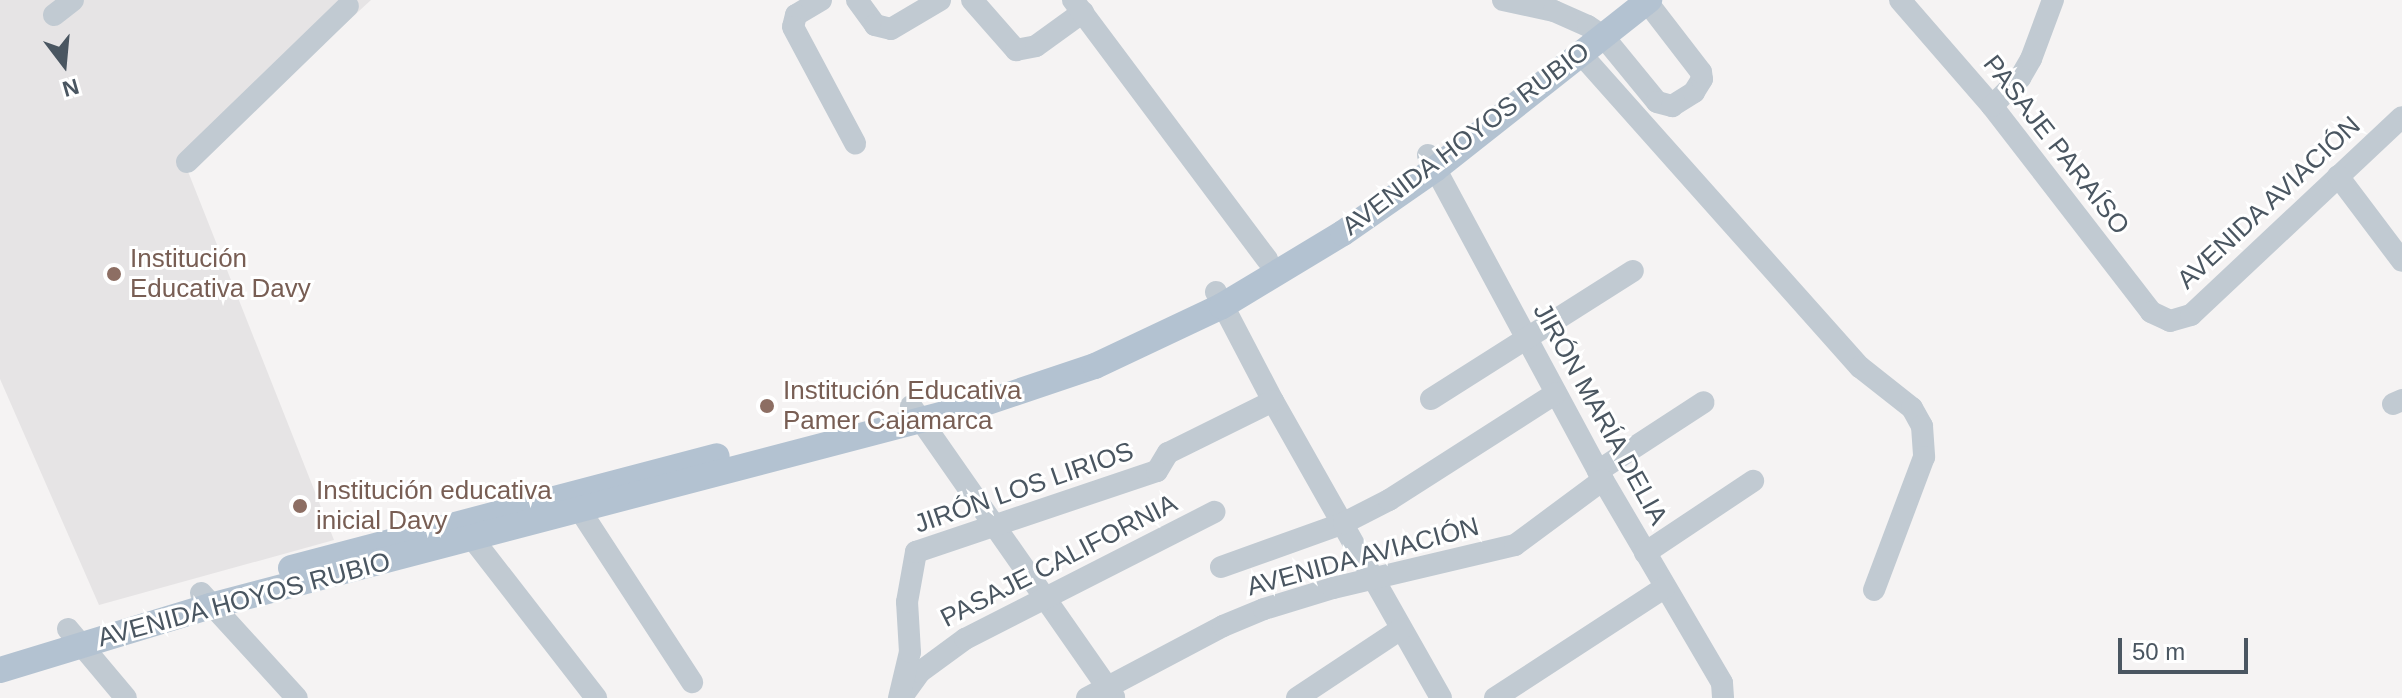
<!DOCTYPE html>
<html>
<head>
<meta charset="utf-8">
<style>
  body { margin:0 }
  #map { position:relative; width:2402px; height:698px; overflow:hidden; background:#f5f3f3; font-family:Arial,sans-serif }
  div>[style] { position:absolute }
  .education>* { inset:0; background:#e6e4e5 }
  .minor>* { height:22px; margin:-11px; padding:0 11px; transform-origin:11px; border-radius:11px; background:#c1cad2 }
  .major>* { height:26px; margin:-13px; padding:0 13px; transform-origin:13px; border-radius:13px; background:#b3c2d1 }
  .dots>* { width:22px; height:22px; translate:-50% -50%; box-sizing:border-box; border:4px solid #fff; border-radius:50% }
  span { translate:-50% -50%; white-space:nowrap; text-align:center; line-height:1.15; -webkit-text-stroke:6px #fff; paint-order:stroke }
  .street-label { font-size:26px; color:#4a5661 }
  .education-label { font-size:26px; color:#785e54 }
  .left { translate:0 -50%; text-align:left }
  .north { position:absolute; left:24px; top:24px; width:80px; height:80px; -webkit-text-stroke:6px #fff; paint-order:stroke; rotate:164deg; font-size:22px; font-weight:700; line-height:32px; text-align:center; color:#4a5661 }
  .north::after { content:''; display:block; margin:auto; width:28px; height:36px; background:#4a5661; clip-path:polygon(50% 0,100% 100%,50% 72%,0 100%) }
  .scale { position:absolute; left:2118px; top:638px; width:130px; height:36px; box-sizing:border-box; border:4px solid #4a5661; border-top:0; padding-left:10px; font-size:24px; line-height:28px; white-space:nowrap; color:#4a5661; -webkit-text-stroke:6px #fff; paint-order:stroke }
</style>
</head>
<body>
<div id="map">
  <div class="education">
    <div style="clip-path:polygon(0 0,371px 0,187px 169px,334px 540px,99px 605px,0 379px)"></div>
  </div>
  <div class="minor">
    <div style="left:821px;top:0;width:29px;rotate:149deg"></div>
    <div style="left:796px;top:15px;width:12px;rotate:104deg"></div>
    <div style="left:793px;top:27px;width:132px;rotate:61.9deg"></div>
    <div style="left:857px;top:0;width:31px;rotate:54deg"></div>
    <div style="left:875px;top:25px;width:16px;rotate:14deg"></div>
    <div style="left:891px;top:29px;width:57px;rotate:-30.6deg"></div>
    <div style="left:972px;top:0;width:67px;rotate:48.7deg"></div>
    <div style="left:1016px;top:50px;width:20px;rotate:-11deg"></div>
    <div style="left:1036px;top:46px;width:58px;rotate:-35.9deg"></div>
    <div style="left:1073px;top:0;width:324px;rotate:53.2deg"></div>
    <div style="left:1503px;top:0;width:52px;rotate:12.2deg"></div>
    <div style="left:1554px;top:11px;width:37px;rotate:24deg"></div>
    <div style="left:1588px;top:26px;width:18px;rotate:34deg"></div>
    <div style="left:1603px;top:36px;width:85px;rotate:50.7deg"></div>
    <div style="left:1657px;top:102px;width:16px;rotate:15deg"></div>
    <div style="left:1672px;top:106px;width:26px;rotate:-32deg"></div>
    <div style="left:1694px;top:92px;width:15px;rotate:-58deg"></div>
    <div style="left:1702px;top:79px;width:7px;rotate:-98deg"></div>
    <div style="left:1701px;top:72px;width:88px;rotate:-127.6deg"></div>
    <div style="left:1900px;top:0;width:140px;rotate:49deg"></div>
    <div style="left:1992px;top:106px;width:260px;rotate:52.3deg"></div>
    <div style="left:2151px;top:312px;width:21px;rotate:25deg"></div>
    <div style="left:2170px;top:321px;width:22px;rotate:-16deg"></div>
    <div style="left:2191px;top:315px;width:289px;rotate:-43.2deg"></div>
    <div style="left:54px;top:15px;width:24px;rotate:-38deg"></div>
    <div style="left:1580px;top:53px;width:421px;rotate:48.3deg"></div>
    <div style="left:1860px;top:367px;width:66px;rotate:38.3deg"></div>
    <div style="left:1912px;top:408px;width:21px;rotate:61deg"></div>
    <div style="left:1922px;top:426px;width:31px;rotate:86deg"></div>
    <div style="left:1924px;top:457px;width:142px;rotate:110.6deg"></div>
    <div style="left:1992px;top:106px;width:40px;rotate:-45deg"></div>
    <div style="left:2020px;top:78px;width:22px;rotate:-60deg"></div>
    <div style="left:2031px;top:59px;width:63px;rotate:-69.6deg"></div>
    <div style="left:1428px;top:155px;width:369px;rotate:61.7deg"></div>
    <div style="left:1603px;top:480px;width:235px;rotate:59.6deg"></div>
    <div style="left:1722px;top:683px;width:15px;rotate:86deg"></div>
    <div style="left:187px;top:162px;width:224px;rotate:-44.1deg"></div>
    <div style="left:2338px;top:176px;width:106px;rotate:53deg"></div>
    <div style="left:1216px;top:292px;width:123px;rotate:62.4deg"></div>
    <div style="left:1273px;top:401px;width:341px;rotate:60.5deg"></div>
    <div style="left:1431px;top:399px;width:239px;rotate:-32.4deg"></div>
    <div style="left:2393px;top:404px;width:10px;rotate:-24deg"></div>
    <div style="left:911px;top:406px;width:355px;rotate:55.1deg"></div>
    <div style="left:1598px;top:471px;width:126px;rotate:-33.1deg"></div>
    <div style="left:572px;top:498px;width:220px;rotate:56.9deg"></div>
    <div style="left:462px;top:525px;width:219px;rotate:52.2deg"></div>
    <div style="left:1645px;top:553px;width:130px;rotate:-33.7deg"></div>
    <div style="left:1221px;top:567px;width:131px;rotate:-19.7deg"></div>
    <div style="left:1344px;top:523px;width:51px;rotate:-27.1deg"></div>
    <div style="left:1389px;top:500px;width:198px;rotate:-32.6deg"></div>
    <div style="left:201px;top:593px;width:142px;rotate:47.6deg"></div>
    <div style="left:68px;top:629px;width:90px;rotate:50deg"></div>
    <div style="left:904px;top:694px;width:27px;rotate:-54deg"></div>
    <div style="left:920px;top:672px;width:56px;rotate:-36.3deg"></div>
    <div style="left:965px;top:639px;width:280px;rotate:-27deg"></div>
    <div style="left:899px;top:698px;width:47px;rotate:-76.6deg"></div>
    <div style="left:910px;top:652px;width:50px;rotate:-93.4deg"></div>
    <div style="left:907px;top:602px;width:51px;rotate:-79.8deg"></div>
    <div style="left:916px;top:552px;width:254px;rotate:-18.6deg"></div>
    <div style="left:1157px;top:471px;width:21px;rotate:-59deg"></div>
    <div style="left:1168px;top:453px;width:117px;rotate:-26.3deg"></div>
    <div style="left:1087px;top:698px;width:154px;rotate:-27.9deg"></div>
    <div style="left:1223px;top:626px;width:44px;rotate:-22.5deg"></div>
    <div style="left:1264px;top:609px;width:72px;rotate:-16.9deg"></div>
    <div style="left:1333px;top:588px;width:187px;rotate:-13.3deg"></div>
    <div style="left:1515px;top:545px;width:109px;rotate:-36.5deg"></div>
    <div style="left:1297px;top:698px;width:125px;rotate:-33.6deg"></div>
    <div style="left:1495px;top:698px;width:202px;rotate:-33.1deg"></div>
  </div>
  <div class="major">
    <div style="left:291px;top:568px;width:440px;rotate:-14.7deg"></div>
    <div style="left:0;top:670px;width:220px;rotate:-16.9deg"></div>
    <div style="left:210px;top:606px;width:798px;rotate:-14.66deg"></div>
    <div style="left:982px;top:404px;width:119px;rotate:-18.6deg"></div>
    <div style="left:1095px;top:366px;width:140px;rotate:-25.3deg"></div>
    <div style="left:1222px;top:306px;width:141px;rotate:-31.1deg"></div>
    <div style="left:1343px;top:233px;width:112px;rotate:-34.8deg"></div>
    <div style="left:1435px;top:169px;width:273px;rotate:-38.3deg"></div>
  </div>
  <div class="dots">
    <div style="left:114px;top:274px;background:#8d6e63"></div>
    <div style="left:767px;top:406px;background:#8d6e63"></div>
    <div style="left:300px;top:506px;background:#8d6e63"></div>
  </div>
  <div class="street-label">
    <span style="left:1466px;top:139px;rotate:-37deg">AVENIDA HOYOS RUBIO</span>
    <span style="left:2056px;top:145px;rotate:52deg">PASAJE PARAÍSO</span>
    <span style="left:2269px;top:203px;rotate:-43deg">AVENIDA AVIACIÓN</span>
    <span style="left:1600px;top:414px;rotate:61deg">JIRÓN MARÍA DELIA</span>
    <span style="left:1024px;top:488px;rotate:-19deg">JIRÓN LOS LIRIOS</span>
    <span style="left:1363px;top:557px;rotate:-15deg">AVENIDA AVIACIÓN</span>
    <span style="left:1059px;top:561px;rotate:-27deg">PASAJE CALIFORNIA</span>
    <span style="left:244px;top:600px;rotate:-15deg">AVENIDA HOYOS RUBIO</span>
  </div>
  <div class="education-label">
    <span class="left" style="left:130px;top:274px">Institución<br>Educativa Davy</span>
    <span class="left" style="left:783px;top:406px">Institución Educativa<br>Pamer Cajamarca</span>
    <span class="left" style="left:316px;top:506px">Institución educativa<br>inicial Davy</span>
  </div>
  <div class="north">N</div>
  <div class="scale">50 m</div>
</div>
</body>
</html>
